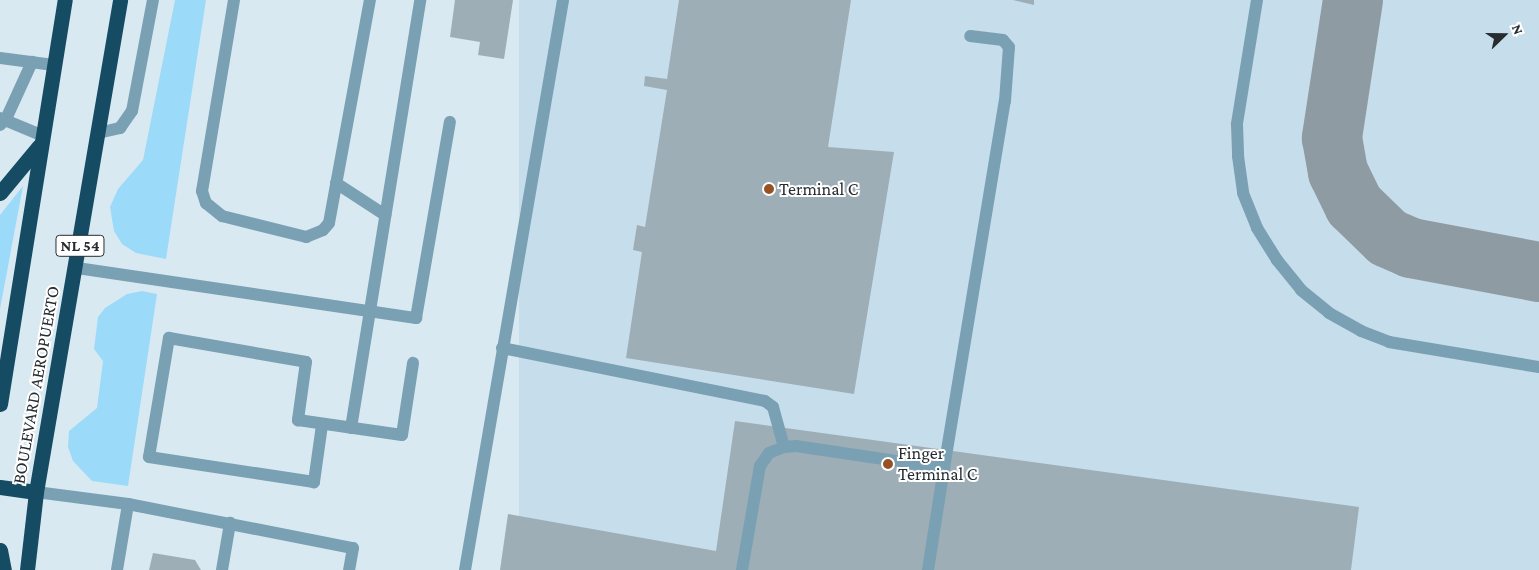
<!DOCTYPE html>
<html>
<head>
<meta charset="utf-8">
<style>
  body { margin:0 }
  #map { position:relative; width:1539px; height:570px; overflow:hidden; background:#d9e9f2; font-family:"Crimson Pro",serif }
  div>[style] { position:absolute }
  .built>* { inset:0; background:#c6ddeb; transform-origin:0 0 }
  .green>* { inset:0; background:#9cdaf9 }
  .taxiway>* { height:60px; margin:-30px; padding:0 30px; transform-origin:30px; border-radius:30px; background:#8f9ba2 }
  .building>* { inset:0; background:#9eaeb6 }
  .minor>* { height:12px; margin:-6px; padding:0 6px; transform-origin:6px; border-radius:6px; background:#7aa0b4 }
  .highway>* { height:15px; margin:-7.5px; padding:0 7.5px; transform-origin:7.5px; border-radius:7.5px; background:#154b63 }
  .dots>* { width:14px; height:14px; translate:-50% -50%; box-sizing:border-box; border:2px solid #fff; border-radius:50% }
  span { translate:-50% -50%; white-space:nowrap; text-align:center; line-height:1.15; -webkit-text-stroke:4px #fff; paint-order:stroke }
  .shield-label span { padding:1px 4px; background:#fff; border:1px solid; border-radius:4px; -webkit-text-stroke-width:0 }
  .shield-label { font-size:16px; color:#262c30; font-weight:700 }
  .poi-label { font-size:18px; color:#262c30 }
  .left { translate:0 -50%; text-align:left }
  .street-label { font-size:18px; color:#262c30 }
  .north { position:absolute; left:1479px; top:10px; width:50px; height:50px; -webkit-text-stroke:4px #fff; paint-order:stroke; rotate:68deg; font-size:14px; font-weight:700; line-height:20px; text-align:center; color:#262c30 }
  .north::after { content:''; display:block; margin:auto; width:18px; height:22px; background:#262c30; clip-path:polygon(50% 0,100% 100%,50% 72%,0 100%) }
</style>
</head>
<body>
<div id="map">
  <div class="built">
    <div style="left:519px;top:0;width:1020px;height:577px"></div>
  </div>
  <div class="green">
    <div style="clip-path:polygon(175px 0,206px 0,166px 259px,136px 253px,122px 244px,114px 231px,110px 207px,118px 189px,143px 160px)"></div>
    <div style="clip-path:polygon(23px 186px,0 309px,0 215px)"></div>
    <div style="clip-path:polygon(142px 291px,157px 294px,128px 486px,92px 481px,73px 461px,68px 447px,69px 431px,97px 408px,103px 361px,94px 349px,98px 317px,105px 308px,127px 294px)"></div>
  </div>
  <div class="taxiway">
    <div style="left:1353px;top:0;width:140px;rotate:98.7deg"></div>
    <div style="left:1332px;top:138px;width:35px;rotate:80deg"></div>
    <div style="left:1338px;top:172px;width:37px;rotate:64deg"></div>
    <div style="left:1354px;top:205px;width:47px;rotate:44.1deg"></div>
    <div style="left:1388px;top:238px;width:25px;rotate:23deg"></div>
    <div style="left:1411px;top:248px;width:130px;rotate:10.6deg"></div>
  </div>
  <div class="building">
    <div style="clip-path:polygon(455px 0,513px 0,504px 59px,478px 55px,480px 42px,450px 37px)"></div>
    <div style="clip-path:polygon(679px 0,851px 0,828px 147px,894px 152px,854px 394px,626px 358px,642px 252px,633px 250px,637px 225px,645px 227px,667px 90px,644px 86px,645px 76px,667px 79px)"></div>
    <div style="clip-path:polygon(1013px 0,1034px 0,1034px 5px)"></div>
    <div style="clip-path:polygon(735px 421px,1359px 507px,1351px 570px,500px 570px,508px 514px,716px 551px)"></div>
    <div style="clip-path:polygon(153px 553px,195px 560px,201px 570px,149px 570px)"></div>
  </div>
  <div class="minor">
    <div style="left:234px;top:0;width:194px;rotate:99.5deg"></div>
    <div style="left:202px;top:191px;width:13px;rotate:72deg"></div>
    <div style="left:206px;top:203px;width:21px;rotate:39deg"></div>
    <div style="left:222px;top:216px;width:87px;rotate:14deg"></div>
    <div style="left:306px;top:237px;width:18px;rotate:-22deg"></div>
    <div style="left:323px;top:230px;width:9px;rotate:-49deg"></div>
    <div style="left:329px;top:223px;width:227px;rotate:-79.6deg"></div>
    <div style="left:1257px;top:0;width:126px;rotate:99.2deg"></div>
    <div style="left:1237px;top:124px;width:32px;rotate:88deg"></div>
    <div style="left:1238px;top:156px;width:37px;rotate:82deg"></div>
    <div style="left:1243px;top:193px;width:38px;rotate:68deg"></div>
    <div style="left:1257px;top:228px;width:38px;rotate:58deg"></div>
    <div style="left:1277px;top:260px;width:38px;rotate:51deg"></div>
    <div style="left:1301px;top:290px;width:36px;rotate:39deg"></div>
    <div style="left:1329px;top:313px;width:37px;rotate:29deg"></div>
    <div style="left:1361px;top:331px;width:30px;rotate:21deg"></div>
    <div style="left:1389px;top:342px;width:152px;rotate:9.5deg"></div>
    <div style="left:0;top:58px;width:54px;rotate:7.4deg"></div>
    <div style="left:0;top:118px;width:44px;rotate:22.5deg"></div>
    <div style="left:0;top:125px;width:8px;rotate:-45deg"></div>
    <div style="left:6px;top:119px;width:63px;rotate:-65.5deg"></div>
    <div style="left:98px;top:133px;width:23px;rotate:-13deg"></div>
    <div style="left:120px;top:128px;width:21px;rotate:-55deg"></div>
    <div style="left:132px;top:111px;width:113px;rotate:-79.3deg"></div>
    <div style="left:336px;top:183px;width:59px;rotate:33.1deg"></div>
    <div style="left:77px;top:268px;width:343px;rotate:8.4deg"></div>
    <div style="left:416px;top:318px;width:199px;rotate:-80.2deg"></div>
    <div style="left:502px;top:348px;width:268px;rotate:11.4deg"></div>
    <div style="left:765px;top:401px;width:10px;rotate:37deg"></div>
    <div style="left:773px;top:407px;width:41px;rotate:74.6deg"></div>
    <div style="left:322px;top:425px;width:58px;rotate:98deg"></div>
    <div style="left:314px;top:482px;width:167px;rotate:-171.4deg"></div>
    <div style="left:149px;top:457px;width:121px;rotate:-80.5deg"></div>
    <div style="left:169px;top:338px;width:139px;rotate:9.9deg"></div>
    <div style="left:306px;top:362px;width:59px;rotate:97.9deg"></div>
    <div style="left:298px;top:420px;width:105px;rotate:8.2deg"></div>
    <div style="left:402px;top:435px;width:73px;rotate:-81.3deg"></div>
    <div style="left:351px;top:428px;width:434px;rotate:-80.8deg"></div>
    <div style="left:36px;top:492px;width:93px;rotate:7.4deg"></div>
    <div style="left:128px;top:504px;width:229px;rotate:11.1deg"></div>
    <div style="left:353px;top:548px;width:22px;rotate:100deg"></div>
    <div style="left:117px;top:570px;width:67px;rotate:-80.5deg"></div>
    <div style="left:222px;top:570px;width:48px;rotate:-80.3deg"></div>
    <div style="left:465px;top:570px;width:578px;rotate:-80.24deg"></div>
    <div style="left:742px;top:570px;width:106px;rotate:-80.2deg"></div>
    <div style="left:760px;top:466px;width:16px;rotate:-55deg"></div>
    <div style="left:769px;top:453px;width:16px;rotate:-22deg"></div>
    <div style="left:784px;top:447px;width:12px;rotate:-5deg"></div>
    <div style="left:796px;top:446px;width:150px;rotate:8.5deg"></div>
    <div style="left:944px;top:468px;width:372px;rotate:-80.6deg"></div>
    <div style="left:1005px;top:101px;width:54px;rotate:-85.8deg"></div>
    <div style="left:1009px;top:47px;width:9px;rotate:-131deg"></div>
    <div style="left:1003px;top:40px;width:33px;rotate:-173deg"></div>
    <div style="left:928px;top:570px;width:103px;rotate:-81.1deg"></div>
  </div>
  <div class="highway">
    <div style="left:0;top:193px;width:61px;rotate:-50.3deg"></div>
    <div style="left:0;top:404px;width:409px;rotate:-80.9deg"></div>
    <div style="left:0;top:487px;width:36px;rotate:8deg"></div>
    <div style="left:0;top:550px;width:20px;rotate:79deg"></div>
    <div style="left:27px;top:570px;width:79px;rotate:-83.4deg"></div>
    <div style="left:36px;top:492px;width:499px;rotate:-80.3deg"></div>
  </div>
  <div class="dots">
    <div style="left:769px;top:189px;background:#965225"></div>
    <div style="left:888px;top:464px;background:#965225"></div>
  </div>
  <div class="shield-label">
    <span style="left:80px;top:246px">NL 54</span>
  </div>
  <div class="poi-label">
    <span class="left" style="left:779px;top:189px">Terminal C</span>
    <span class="left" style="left:898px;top:464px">Finger<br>Terminal C</span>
  </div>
  <div class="street-label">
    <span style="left:36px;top:385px;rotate:-80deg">BOULEVARD AEROPUERTO</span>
  </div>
  <div class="north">N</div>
</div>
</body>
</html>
